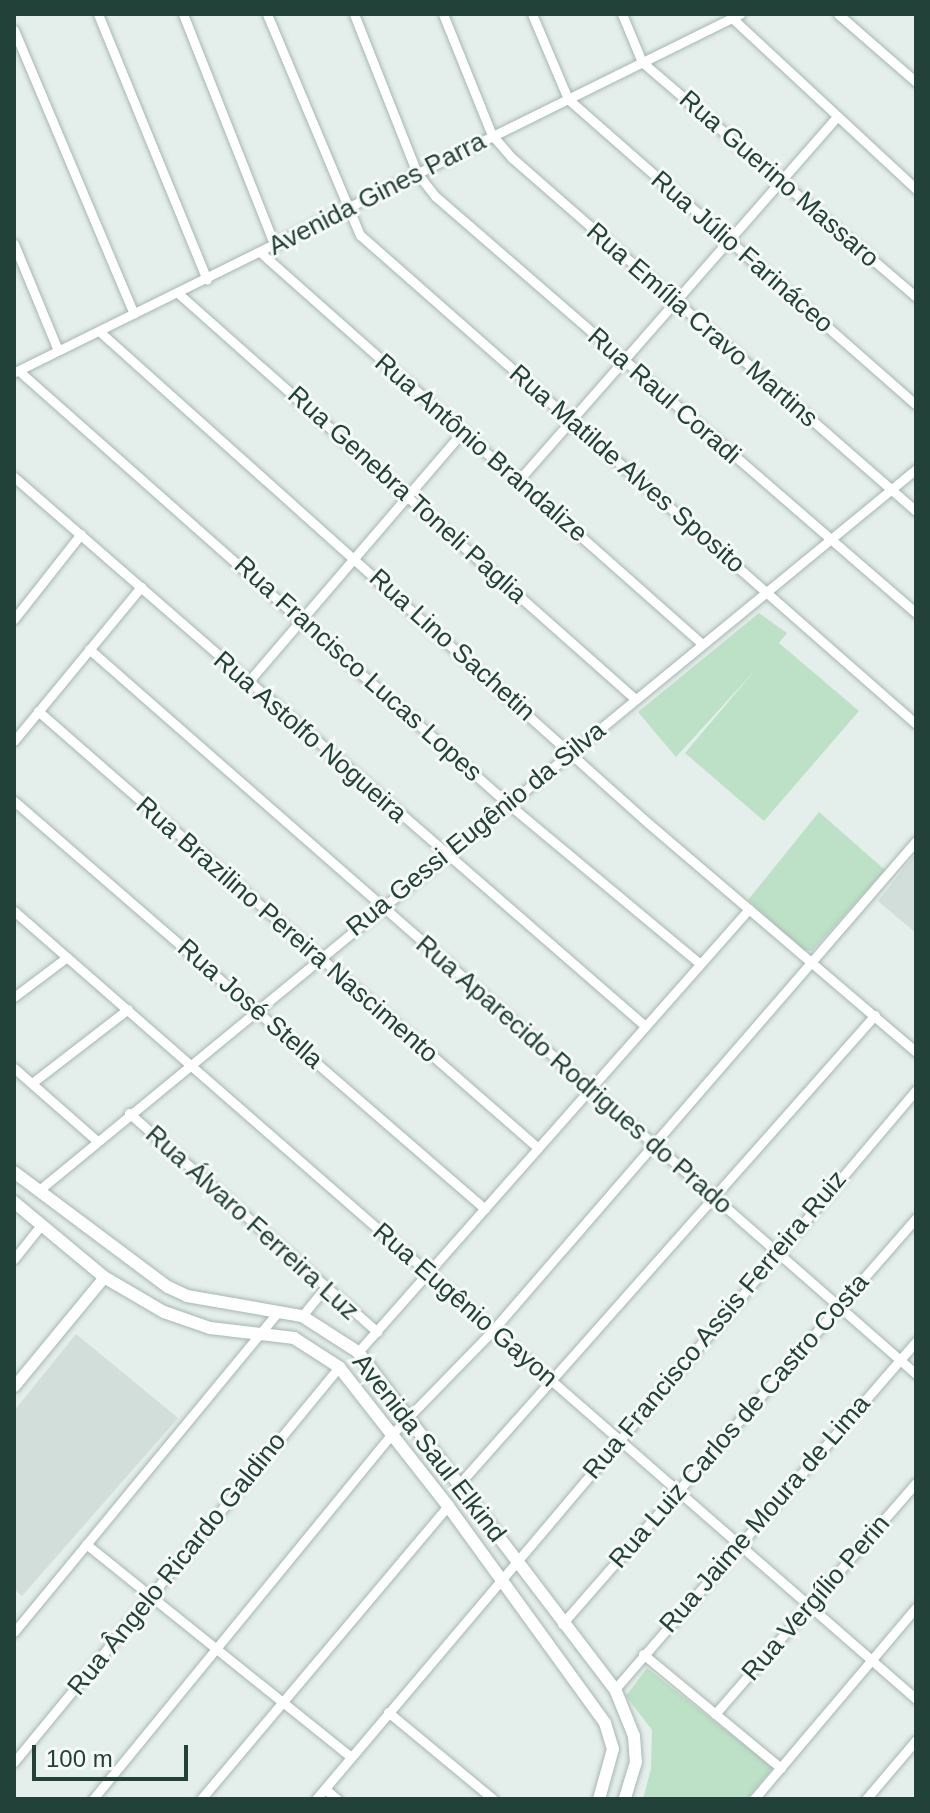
<!DOCTYPE html>
<html>
<head>
<meta charset="utf-8">
<style>
  body { margin:0 }
  #map { position:relative; width:930px; height:1813px; overflow:hidden; background:#e4eeea; font-family:Helvetica,sans-serif }
  div>[style] { position:absolute }
  .built>* { inset:0; background:#d2ded9 }
  .green>* { inset:0; background:#bce1c6 }
  .roads { filter:drop-shadow(0 0 2px #a6b7b1) drop-shadow(0 0 2px #a6b7b1) }
  .minor>* { height:9px; margin:-4.5px; padding:0 4.5px; transform-origin:4.5px; border-radius:4.5px; background:#fff }
  .tertiary>* { height:11px; margin:-5.5px; padding:0 5.5px; transform-origin:5.5px; border-radius:5.5px; background:#fff }
  .secondary>* { height:12px; margin:-6px; padding:0 6px; transform-origin:6px; border-radius:6px; background:#fff }
  span { translate:-50% -50%; white-space:nowrap; text-align:center; line-height:1.15; -webkit-text-stroke:6px #f5faf8; paint-order:stroke }
  .street-label { font-size:26px; color:#224139 }
  .frame { position:absolute; inset:0; border:16px solid #224139; pointer-events:none }
  .scale { position:absolute; left:32px; top:1745px; width:156px; height:36px; box-sizing:border-box; border:4px solid #224139; border-top:0; padding-left:10px; font-size:24px; line-height:28px; white-space:nowrap; color:#224139; -webkit-text-stroke:6px #f5faf8; paint-order:stroke }
</style>
</head>
<body>
<div id="map">
  <div class="built">
    <div style="clip-path:polygon(916px 853px,916px 933px,878px 901px)"></div>
    <div style="clip-path:polygon(76px 1334px,178px 1418px,22px 1596px,14px 1589px,14px 1411px)"></div>
  </div>
  <div class="green">
    <div style="clip-path:polygon(759px 613px,787px 633px,779px 643px,859px 711px,764px 821px,685px 753px,757px 668px,676px 757px,638px 712px)"></div>
    <div style="clip-path:polygon(819px 812px,885px 870px,812px 951px,803px 950px,748px 900px)"></div>
    <div style="clip-path:polygon(647px 1668px,773px 1768px,747px 1799px,643px 1799px,651px 1769px,652px 1730px,626px 1696px)"></div>
  </div>
  <div class="roads">
    <div class="minor">
      <div style="left:98px;top:14px;width:287px;rotate:67.7deg"></div>
      <div style="left:183px;top:14px;width:250px;rotate:68.4deg"></div>
      <div style="left:267px;top:14px;width:240px;rotate:67.2deg"></div>
      <div style="left:360px;top:235px;width:740px;rotate:41.33deg"></div>
      <div style="left:354px;top:14px;width:171px;rotate:68.4deg"></div>
      <div style="left:417px;top:173px;width:29px;rotate:52deg"></div>
      <div style="left:435px;top:196px;width:637px;rotate:40.92deg"></div>
      <div style="left:443px;top:14px;width:131px;rotate:68deg"></div>
      <div style="left:492px;top:135px;width:29px;rotate:49deg"></div>
      <div style="left:511px;top:157px;width:538px;rotate:41.16deg"></div>
      <div style="left:532px;top:14px;width:92px;rotate:67deg"></div>
      <div style="left:568px;top:99px;width:463px;rotate:41.3deg"></div>
      <div style="left:622px;top:14px;width:52px;rotate:67.4deg"></div>
      <div style="left:642px;top:62px;width:361px;rotate:40.6deg"></div>
      <div style="left:838px;top:14px;width:103px;rotate:41.1deg"></div>
      <div style="left:732px;top:18px;width:251px;rotate:42.9deg"></div>
      <div style="left:14px;top:30px;width:308px;rotate:67.1deg"></div>
      <div style="left:14px;top:244px;width:115px;rotate:67.5deg"></div>
      <div style="left:261px;top:253px;width:588px;rotate:41.55deg"></div>
      <div style="left:179px;top:294px;width:608px;rotate:41.6deg"></div>
      <div style="left:99px;top:331px;width:737px;rotate:41.87deg"></div>
      <div style="left:648px;top:823px;width:353px;rotate:40.5deg"></div>
      <div style="left:19px;top:371px;width:652px;rotate:41.52deg"></div>
      <div style="left:507px;top:803px;width:251px;rotate:39.8deg"></div>
      <div style="left:15px;top:372px;width:809px;rotate:-26.28deg"></div>
      <div style="left:14px;top:477px;width:836px;rotate:41.02deg"></div>
      <div style="left:518px;top:481px;width:483px;rotate:-48.8deg"></div>
      <div style="left:14px;top:619px;width:108px;rotate:-51.8deg"></div>
      <div style="left:89px;top:649px;width:1100px;rotate:41.24deg"></div>
      <div style="left:248px;top:682px;width:329px;rotate:-49.4deg"></div>
      <div style="left:38px;top:711px;width:664px;rotate:41.15deg"></div>
      <div style="left:14px;top:741px;width:200px;rotate:-50.5deg"></div>
      <div style="left:14px;top:801px;width:623px;rotate:40.9deg"></div>
      <div style="left:14px;top:911px;width:1198px;rotate:41.14deg"></div>
      <div style="left:14px;top:997px;width:66px;rotate:-37deg"></div>
      <div style="left:14px;top:1068px;width:109px;rotate:41.3deg"></div>
      <div style="left:32px;top:1083px;width:121px;rotate:-37.6deg"></div>
      <div style="left:129px;top:1113px;width:331px;rotate:41.4deg"></div>
      <div style="left:38px;top:1191px;width:1137px;rotate:-39.43deg"></div>
      <div style="left:14px;top:1259px;width:43px;rotate:-51.5deg"></div>
      <div style="left:302px;top:1316px;width:35px;rotate:-51deg"></div>
      <div style="left:358px;top:1352px;width:591px;rotate:-48.57deg"></div>
      <div style="left:461px;top:1482px;width:624px;rotate:-48.44deg"></div>
      <div style="left:86px;top:1544px;width:340px;rotate:38.8deg"></div>
      <div style="left:562px;top:1624px;width:539px;rotate:-48.91deg"></div>
      <div style="left:14px;top:1632px;width:415px;rotate:-50.5deg"></div>
      <div style="left:643px;top:1654px;width:179px;rotate:39.6deg"></div>
      <div style="left:615px;top:1689px;width:460px;rotate:-49.1deg"></div>
      <div style="left:388px;top:1712px;width:136px;rotate:39.6deg"></div>
      <div style="left:715px;top:1714px;width:306px;rotate:-49deg"></div>
      <div style="left:14px;top:1762px;width:512px;rotate:-50.55deg"></div>
      <div style="left:325px;top:1789px;width:16px;rotate:40deg"></div>
      <div style="left:93px;top:1799px;width:473px;rotate:-50.7deg"></div>
      <div style="left:393px;top:1433px;width:144px;rotate:-45.8deg"></div>
      <div style="left:493px;top:1330px;width:647px;rotate:-49.14deg"></div>
      <div style="left:201px;top:1799px;width:383px;rotate:-49.9deg"></div>
      <div style="left:316px;top:1799px;width:929px;rotate:-49.76deg"></div>
      <div style="left:754px;top:1799px;width:251px;rotate:-49.8deg"></div>
      <div style="left:866px;top:1799px;width:77px;rotate:-49.7deg"></div>
    </div>
    <div class="tertiary">
      <div style="left:14px;top:1386px;width:141px;rotate:-50.5deg"></div>
    </div>
    <div class="secondary">
      <div style="left:14px;top:1172px;width:192px;rotate:36.8deg"></div>
      <div style="left:168px;top:1287px;width:21px;rotate:25deg"></div>
      <div style="left:187px;top:1296px;width:117px;rotate:9.9deg"></div>
      <div style="left:302px;top:1316px;width:67px;rotate:32.7deg"></div>
      <div style="left:358px;top:1352px;width:424px;rotate:52.7deg"></div>
      <div style="left:615px;top:1689px;width:51px;rotate:68deg"></div>
      <div style="left:634px;top:1736px;width:26px;rotate:86deg"></div>
      <div style="left:636px;top:1762px;width:39px;rotate:107deg"></div>
      <div style="left:14px;top:1202px;width:117px;rotate:39.8deg"></div>
      <div style="left:104px;top:1277px;width:69px;rotate:30.3deg"></div>
      <div style="left:164px;top:1312px;width:49px;rotate:19.2deg"></div>
      <div style="left:210px;top:1328px;width:85px;rotate:6.8deg"></div>
      <div style="left:294px;top:1338px;width:54px;rotate:32.8deg"></div>
      <div style="left:339px;top:1367px;width:177px;rotate:51.9deg"></div>
      <div style="left:448px;top:1506px;width:268px;rotate:54.1deg"></div>
      <div style="left:605px;top:1723px;width:27px;rotate:73deg"></div>
      <div style="left:613px;top:1749px;width:52px;rotate:105.6deg"></div>
    </div>
  </div>
  <div class="street-label">
    <span style="left:779px;top:179px;rotate:41deg">Rua Guerino Massaro</span>
    <span style="left:377px;top:194px;rotate:-27deg">Avenida Gines Parra</span>
    <span style="left:742px;top:252px;rotate:41deg">Rua Júlio Farináceo</span>
    <span style="left:702px;top:325px;rotate:41deg">Rua Emília Cravo Martins</span>
    <span style="left:664px;top:396px;rotate:41deg">Rua Raul Coradi</span>
    <span style="left:481px;top:448px;rotate:41deg">Rua Antônio Brandalize</span>
    <span style="left:627px;top:469px;rotate:41deg">Rua Matilde Alves Sposito</span>
    <span style="left:407px;top:495px;rotate:42deg">Rua Genebra Toneli Paglia</span>
    <span style="left:452px;top:645px;rotate:42deg">Rua Lino Sachetin</span>
    <span style="left:358px;top:669px;rotate:42deg">Rua Francisco Lucas Lopes</span>
    <span style="left:310px;top:737px;rotate:41deg">Rua Astolfo Nogueira</span>
    <span style="left:476px;top:829px;rotate:-39deg">Rua Gessi Eugênio da Silva</span>
    <span style="left:287px;top:930px;rotate:41deg">Rua Brazilino Pereira Nascimento</span>
    <span style="left:250px;top:1004px;rotate:41deg">Rua José Stella</span>
    <span style="left:574px;top:1075px;rotate:41deg">Rua Aparecido Rodrigues do Prado</span>
    <span style="left:252px;top:1223px;rotate:42deg">Rua Álvaro Ferreira Luz</span>
    <span style="left:465px;top:1305px;rotate:41deg">Rua Eugênio Gayon</span>
    <span style="left:715px;top:1325px;rotate:-50deg">Rua Francisco Assis Ferreira Ruiz</span>
    <span style="left:739px;top:1421px;rotate:-49deg">Rua Luiz Carlos de Castro Costa</span>
    <span style="left:429px;top:1448px;rotate:52deg">Avenida Saul Elkind</span>
    <span style="left:765px;top:1514px;rotate:-49deg">Rua Jaime Moura de Lima</span>
    <span style="left:177px;top:1564px;rotate:-51deg">Rua Ângelo Ricardo Galdino</span>
    <span style="left:816px;top:1598px;rotate:-49deg">Rua Vergílio Perin</span>
  </div>
  <div class="frame"></div>
  <div class="scale">100 m</div>
</div>
</body>
</html>
